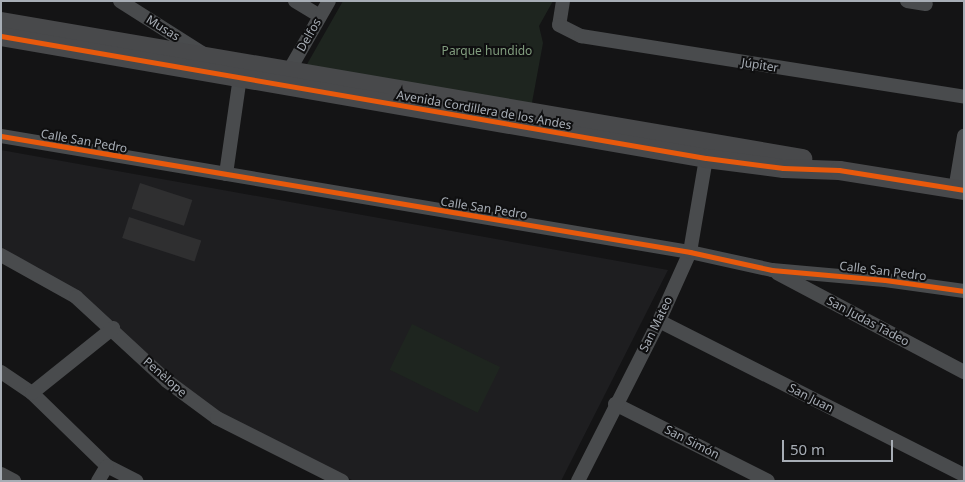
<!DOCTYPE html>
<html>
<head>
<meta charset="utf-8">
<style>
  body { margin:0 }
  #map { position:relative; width:965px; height:482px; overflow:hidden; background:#141415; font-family:"Noto Sans",sans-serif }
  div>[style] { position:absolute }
  .built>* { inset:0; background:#1e1e20 }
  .green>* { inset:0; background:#1e251f; transform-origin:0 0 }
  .building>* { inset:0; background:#2f2f30; transform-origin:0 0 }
  .street>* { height:14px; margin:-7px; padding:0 7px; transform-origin:7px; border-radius:7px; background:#494b4d }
  .secondary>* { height:19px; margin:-9.5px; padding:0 9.5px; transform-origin:9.5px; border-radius:9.5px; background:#48494b }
  .cycleway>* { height:5px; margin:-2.5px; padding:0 2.5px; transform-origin:2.5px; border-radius:2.5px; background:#e8590c }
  span { translate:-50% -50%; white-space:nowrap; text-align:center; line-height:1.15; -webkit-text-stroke:4px #0f0f10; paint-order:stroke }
  .street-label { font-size:12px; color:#a7adb5 }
  .park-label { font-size:12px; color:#829e7f }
  .frame { position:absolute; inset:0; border:2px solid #a7adb5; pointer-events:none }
  .scale { position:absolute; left:782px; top:440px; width:111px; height:22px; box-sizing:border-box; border:2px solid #a7adb5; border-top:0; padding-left:6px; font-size:15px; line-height:18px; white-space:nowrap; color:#a7adb5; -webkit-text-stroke:4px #0f0f10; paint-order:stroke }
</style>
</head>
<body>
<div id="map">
  <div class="built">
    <div style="clip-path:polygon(1px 150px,668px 270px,561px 481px,354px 481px,210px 409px,39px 268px,1px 249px)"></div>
  </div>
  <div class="green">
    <div style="clip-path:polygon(343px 1px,553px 1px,539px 26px,543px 43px,531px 108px,306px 66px)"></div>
    <div style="left:412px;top:324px;width:98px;height:51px;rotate:26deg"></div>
  </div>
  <div class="building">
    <div style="left:140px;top:183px;width:55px;height:27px;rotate:18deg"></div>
    <div style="left:129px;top:217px;width:76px;height:22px;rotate:18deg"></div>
  </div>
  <div class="street">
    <div style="left:120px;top:1px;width:97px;rotate:32.4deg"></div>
    <div style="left:295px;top:1px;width:29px;rotate:31deg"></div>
    <div style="left:563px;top:1px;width:24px;rotate:99deg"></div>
    <div style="left:559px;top:25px;width:25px;rotate:27deg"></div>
    <div style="left:581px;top:36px;width:388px;rotate:9deg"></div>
    <div style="left:907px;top:1px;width:19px;rotate:9deg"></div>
    <div style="left:290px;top:69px;width:78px;rotate:-60.2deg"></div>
    <div style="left:1px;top:136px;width:699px;rotate:9.56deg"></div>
    <div style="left:690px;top:252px;width:84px;rotate:12.4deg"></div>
    <div style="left:772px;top:270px;width:113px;rotate:5.1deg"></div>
    <div style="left:885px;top:280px;width:80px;rotate:7.9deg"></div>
    <div style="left:226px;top:174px;width:98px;rotate:-81.8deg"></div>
    <div style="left:955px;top:190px;width:55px;rotate:-80.5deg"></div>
    <div style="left:1px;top:255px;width:86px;rotate:29.2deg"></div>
    <div style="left:76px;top:297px;width:124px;rotate:42.7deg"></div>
    <div style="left:167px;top:381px;width:62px;rotate:36.5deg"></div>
    <div style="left:217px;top:418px;width:140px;rotate:26.7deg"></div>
    <div style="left:777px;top:273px;width:212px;rotate:27.9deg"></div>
    <div style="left:659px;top:321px;width:342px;rotate:26.8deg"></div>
    <div style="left:1px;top:372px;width:37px;rotate:34deg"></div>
    <div style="left:32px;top:393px;width:105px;rotate:44.2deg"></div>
    <div style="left:107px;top:466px;width:33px;rotate:27deg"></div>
    <div style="left:32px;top:393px;width:104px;rotate:-38.7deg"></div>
    <div style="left:615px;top:404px;width:171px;rotate:26.7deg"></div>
    <div style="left:1px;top:474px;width:15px;rotate:28deg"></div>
    <div style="left:98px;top:481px;width:17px;rotate:-59deg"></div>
    <div style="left:578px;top:481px;width:179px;rotate:-63.1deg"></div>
    <div style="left:659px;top:321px;width:76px;rotate:-65.8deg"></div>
    <div style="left:690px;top:252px;width:95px;rotate:-80.3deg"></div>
  </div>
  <div class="secondary">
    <div style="left:1px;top:21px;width:813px;rotate:9.71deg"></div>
    <div style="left:1px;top:36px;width:715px;rotate:9.82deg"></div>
    <div style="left:706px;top:158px;width:78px;rotate:7.4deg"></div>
    <div style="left:783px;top:168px;width:56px;rotate:2deg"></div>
    <div style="left:839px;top:170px;width:127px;rotate:9.1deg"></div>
  </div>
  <div class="cycleway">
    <div style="left:1px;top:36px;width:715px;rotate:9.82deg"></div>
    <div style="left:706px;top:158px;width:78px;rotate:7.4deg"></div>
    <div style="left:783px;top:168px;width:56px;rotate:2deg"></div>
    <div style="left:839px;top:170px;width:127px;rotate:9.1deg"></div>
    <div style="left:1px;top:136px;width:699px;rotate:9.56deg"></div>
    <div style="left:690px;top:252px;width:84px;rotate:12.4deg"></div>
    <div style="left:772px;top:270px;width:113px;rotate:5.1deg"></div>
    <div style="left:885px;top:280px;width:80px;rotate:7.9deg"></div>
  </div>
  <div class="street-label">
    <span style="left:163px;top:28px;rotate:32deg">Musas</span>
    <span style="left:309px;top:35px;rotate:-60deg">Delfos</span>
    <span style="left:760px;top:65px;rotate:9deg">Júpiter</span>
    <span style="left:484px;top:110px;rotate:10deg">Avenida Cordillera de los Andes</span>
    <span style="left:84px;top:141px;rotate:10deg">Calle San Pedro</span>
    <span style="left:484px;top:208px;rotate:9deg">Calle San Pedro</span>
    <span style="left:883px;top:271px;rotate:7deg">Calle San Pedro</span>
    <span style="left:868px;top:321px;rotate:28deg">San Judas Tadeo</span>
    <span style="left:656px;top:324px;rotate:-64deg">San Mateo</span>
    <span style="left:165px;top:377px;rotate:41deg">Penèlope</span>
    <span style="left:811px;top:398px;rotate:27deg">San Juan</span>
    <span style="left:692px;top:442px;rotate:27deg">San Simón</span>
  </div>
  <div class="park-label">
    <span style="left:487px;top:51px">Parque hundido</span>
  </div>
  <div class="frame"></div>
  <div class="scale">50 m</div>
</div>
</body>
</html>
